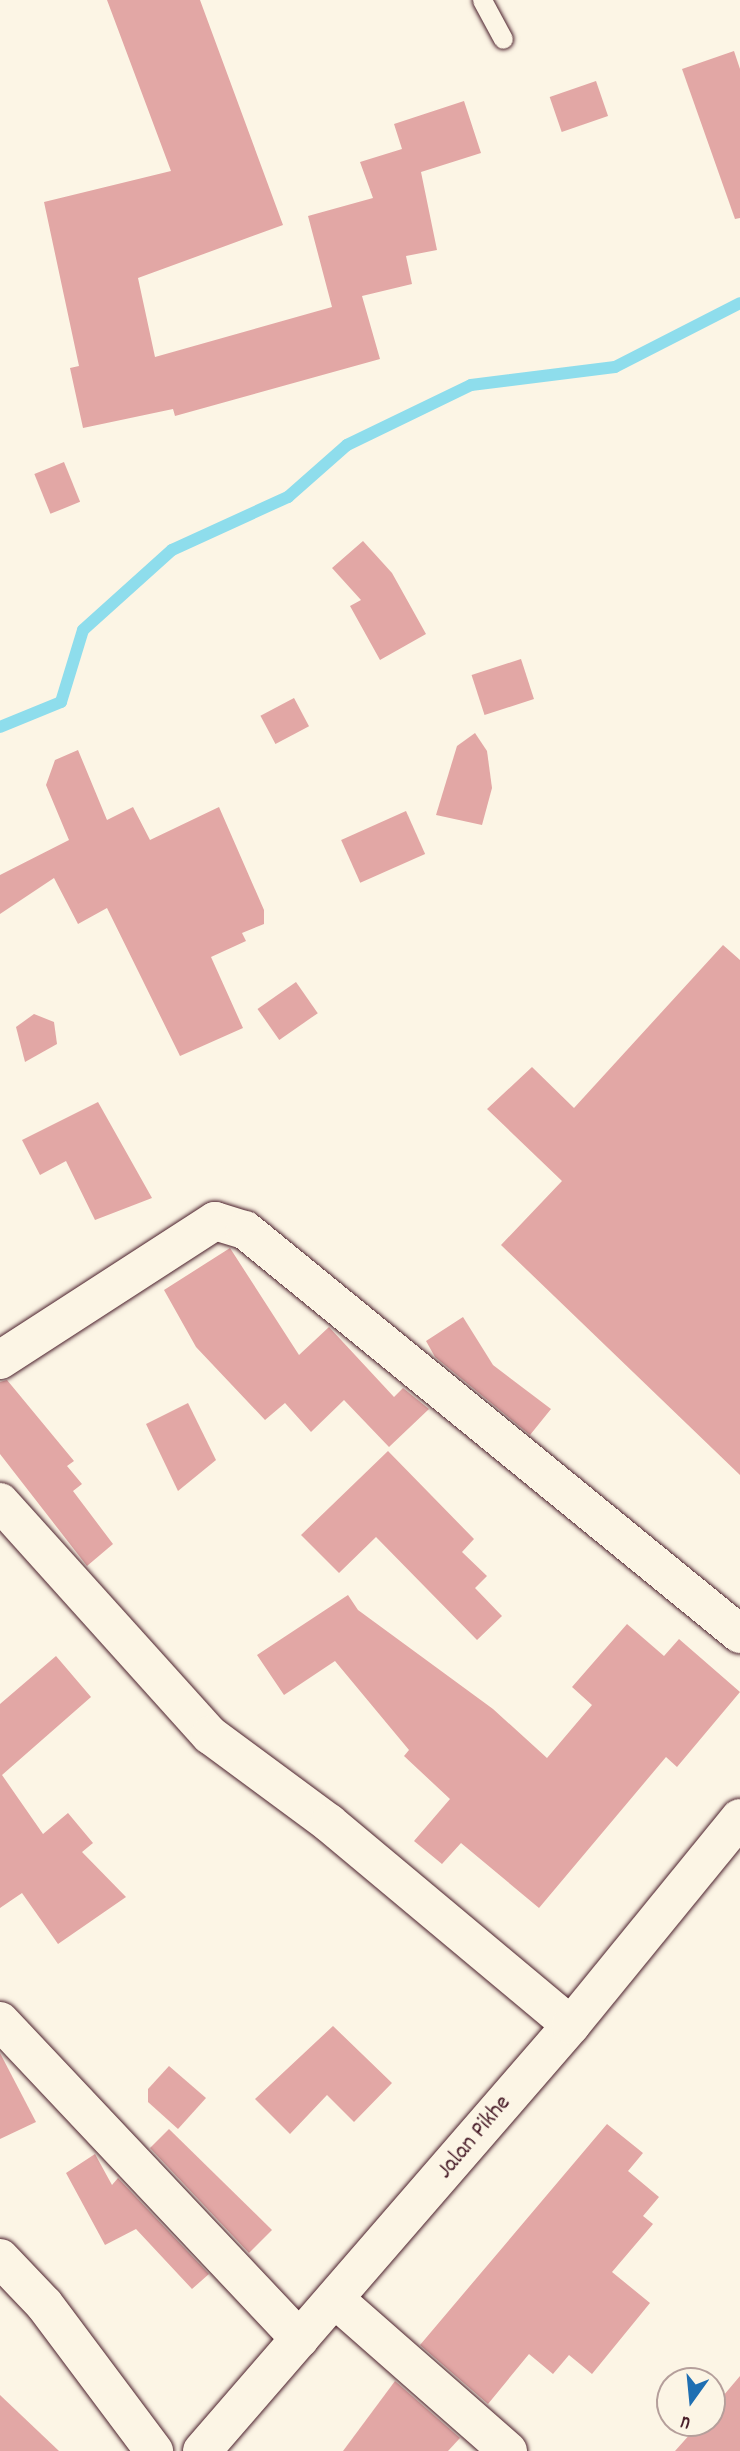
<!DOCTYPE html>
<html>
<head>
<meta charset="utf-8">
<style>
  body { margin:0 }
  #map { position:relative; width:740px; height:2451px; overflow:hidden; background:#fcf5e5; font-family:Dekko,sans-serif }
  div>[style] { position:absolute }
  .stream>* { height:12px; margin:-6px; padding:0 6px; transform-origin:6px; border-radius:6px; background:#8eddec }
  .building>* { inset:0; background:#e2a7a5; transform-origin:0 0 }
  .roads { filter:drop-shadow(0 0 2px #4a1f2b) drop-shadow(0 0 2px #4a1f2b) }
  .lane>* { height:19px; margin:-9.5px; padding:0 9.5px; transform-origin:9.5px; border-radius:9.5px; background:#fcf5e5 }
  .street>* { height:38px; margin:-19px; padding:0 19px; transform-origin:19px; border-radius:19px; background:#fcf5e5 }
  .highway>* { height:38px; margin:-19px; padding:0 19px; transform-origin:19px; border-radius:19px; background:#fcf5e5 }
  span { translate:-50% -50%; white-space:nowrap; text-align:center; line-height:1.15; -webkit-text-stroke:6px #fcf5e5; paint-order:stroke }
  .street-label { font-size:24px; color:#4a1f2b }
  .north { position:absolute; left:656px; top:2367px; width:70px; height:70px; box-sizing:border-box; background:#fcf5e5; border:2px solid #b59f9b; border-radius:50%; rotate:195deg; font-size:19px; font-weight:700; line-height:28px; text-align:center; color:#4a1f2b }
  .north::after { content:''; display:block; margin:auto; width:24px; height:32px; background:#1f6fb2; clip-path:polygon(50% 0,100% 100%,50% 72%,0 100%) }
</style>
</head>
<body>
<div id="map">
  <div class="stream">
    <div style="left:0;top:727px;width:66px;rotate:-22.3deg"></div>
    <div style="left:61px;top:702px;width:75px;rotate:-73deg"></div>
    <div style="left:83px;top:630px;width:120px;rotate:-42deg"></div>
    <div style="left:172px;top:550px;width:128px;rotate:-24.6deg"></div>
    <div style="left:288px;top:497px;width:79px;rotate:-41.4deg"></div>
    <div style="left:347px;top:445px;width:138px;rotate:-25.8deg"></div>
    <div style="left:471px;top:385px;width:145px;rotate:-7.1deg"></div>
    <div style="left:615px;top:367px;width:140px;rotate:-27.1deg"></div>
  </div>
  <div class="building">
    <div style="clip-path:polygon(107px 0,200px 0,283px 225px,138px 278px,155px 357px,332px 307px,308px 216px,373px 198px,360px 162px,402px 149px,394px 124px,464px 101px,481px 153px,421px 172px,437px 250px,406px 256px,412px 284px,362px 296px,380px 359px,175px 416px,173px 409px,83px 428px,70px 368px,79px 366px,44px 202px,171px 171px)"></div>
    <div style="clip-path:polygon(734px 51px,740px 69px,740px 218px,735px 219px,682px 69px)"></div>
    <div style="left:596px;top:81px;width:37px;height:49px;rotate:71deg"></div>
    <div style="left:64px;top:462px;width:43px;height:32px;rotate:68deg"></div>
    <div style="clip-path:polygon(363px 541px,392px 573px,426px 634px,380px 660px,350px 606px,361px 600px,332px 568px)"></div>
    <div style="left:521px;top:659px;width:42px;height:52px;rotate:72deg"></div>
    <div style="left:294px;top:698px;width:32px;height:38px;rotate:62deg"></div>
    <div style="clip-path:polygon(475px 733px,487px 751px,492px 788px,482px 825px,436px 815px,457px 746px)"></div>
    <div style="clip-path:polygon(78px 750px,107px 820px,133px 807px,150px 840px,219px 807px,264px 910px,264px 924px,242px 933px,246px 941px,211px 957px,243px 1028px,180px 1056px,107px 908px,78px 924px,54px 878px,0 914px,0 875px,69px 840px,46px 785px,55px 760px)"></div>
    <div style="left:406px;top:811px;width:47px;height:71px;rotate:66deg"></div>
    <div style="clip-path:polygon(723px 945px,740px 960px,740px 1475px,501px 1245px,562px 1181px,487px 1109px,532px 1067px,574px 1108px)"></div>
    <div style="left:296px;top:982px;width:38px;height:47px;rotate:55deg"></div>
    <div style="clip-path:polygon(34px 1014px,54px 1022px,57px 1044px,25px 1062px,16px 1027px)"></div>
    <div style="clip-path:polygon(98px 1102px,152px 1198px,95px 1220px,66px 1161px,40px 1175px,22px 1140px)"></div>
    <div style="clip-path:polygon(230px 1248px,299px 1355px,329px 1327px,394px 1397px,403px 1388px,429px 1409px,389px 1447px,344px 1400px,311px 1432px,285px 1403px,265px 1420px,196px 1347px,164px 1290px)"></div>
    <div style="clip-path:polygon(463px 1317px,493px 1365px,551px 1409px,530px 1435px,435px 1357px,426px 1341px)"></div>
    <div style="clip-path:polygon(7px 1380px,74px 1461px,67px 1466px,82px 1484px,73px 1491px,113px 1544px,87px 1566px,0 1454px,0 1382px)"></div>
    <div style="clip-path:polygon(188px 1403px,216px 1460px,178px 1491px,146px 1424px)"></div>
    <div style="clip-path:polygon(388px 1451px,474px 1539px,462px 1552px,487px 1576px,475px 1588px,502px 1616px,477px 1640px,376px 1537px,339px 1573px,301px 1535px)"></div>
    <div style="clip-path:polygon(348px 1595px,358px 1610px,493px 1709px,547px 1758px,592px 1705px,572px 1687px,627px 1624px,664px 1656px,679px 1639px,740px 1692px,677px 1767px,666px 1757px,539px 1908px,461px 1843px,442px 1864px,414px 1841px,450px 1799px,404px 1756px,409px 1750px,335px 1661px,284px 1695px,257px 1655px)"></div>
    <div style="clip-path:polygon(56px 1656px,91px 1697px,2px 1775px,43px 1834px,68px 1813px,93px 1843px,82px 1852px,126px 1897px,58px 1944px,22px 1893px,0 1908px,0 1704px)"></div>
    <div style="clip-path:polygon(333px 2026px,392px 2083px,354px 2122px,327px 2095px,290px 2134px,255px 2099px)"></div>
    <div style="clip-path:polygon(0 2053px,36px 2122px,0 2139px)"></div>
    <div style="clip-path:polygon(169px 2066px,206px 2098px,178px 2129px,148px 2102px,148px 2089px)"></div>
    <div style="clip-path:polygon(607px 2124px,643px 2153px,628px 2171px,659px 2197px,643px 2216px,653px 2224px,612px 2272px,650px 2303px,592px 2374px,569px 2355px,553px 2374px,529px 2354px,488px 2404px,420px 2345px)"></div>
    <div style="clip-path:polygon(169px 2129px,272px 2230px,249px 2253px,150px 2148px)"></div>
    <div style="clip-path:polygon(95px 2154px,112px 2185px,118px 2178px,209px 2274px,192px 2289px,136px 2229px,105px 2245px,66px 2173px)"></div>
    <div style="clip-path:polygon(740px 2376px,740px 2451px,675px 2451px,700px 2423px,712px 2423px,712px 2409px)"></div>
    <div style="clip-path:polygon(395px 2381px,460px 2438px,448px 2451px,343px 2451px)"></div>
    <div style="clip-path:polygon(0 2395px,59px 2451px,0 2451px)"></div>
  </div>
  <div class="roads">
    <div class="lane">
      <div style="left:482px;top:0;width:44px;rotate:61.7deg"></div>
    </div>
    <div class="street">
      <div style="left:0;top:1360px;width:256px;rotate:-32.9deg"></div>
      <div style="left:215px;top:1221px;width:31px;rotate:17deg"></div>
      <div style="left:245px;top:1230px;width:639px;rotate:39.22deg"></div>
      <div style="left:0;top:1502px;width:314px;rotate:48deg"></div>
      <div style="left:210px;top:1735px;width:148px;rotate:36.5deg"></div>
      <div style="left:329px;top:1823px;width:315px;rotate:39.9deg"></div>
      <div style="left:0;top:2021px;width:437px;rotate:46.7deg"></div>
      <div style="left:0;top:2258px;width:64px;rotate:46.3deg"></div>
      <div style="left:44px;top:2304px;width:184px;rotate:53.2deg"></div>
      <div style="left:336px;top:2300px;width:229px;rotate:41.3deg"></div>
    </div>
    <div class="highway">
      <div style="left:202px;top:2451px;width:564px;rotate:-49.1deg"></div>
      <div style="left:571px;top:2025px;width:267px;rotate:-50.8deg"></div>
    </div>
  </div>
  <div class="street-label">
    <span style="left:475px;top:2138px;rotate:-50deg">Jalan Pikhe</span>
  </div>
  <div class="north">U</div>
</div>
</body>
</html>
